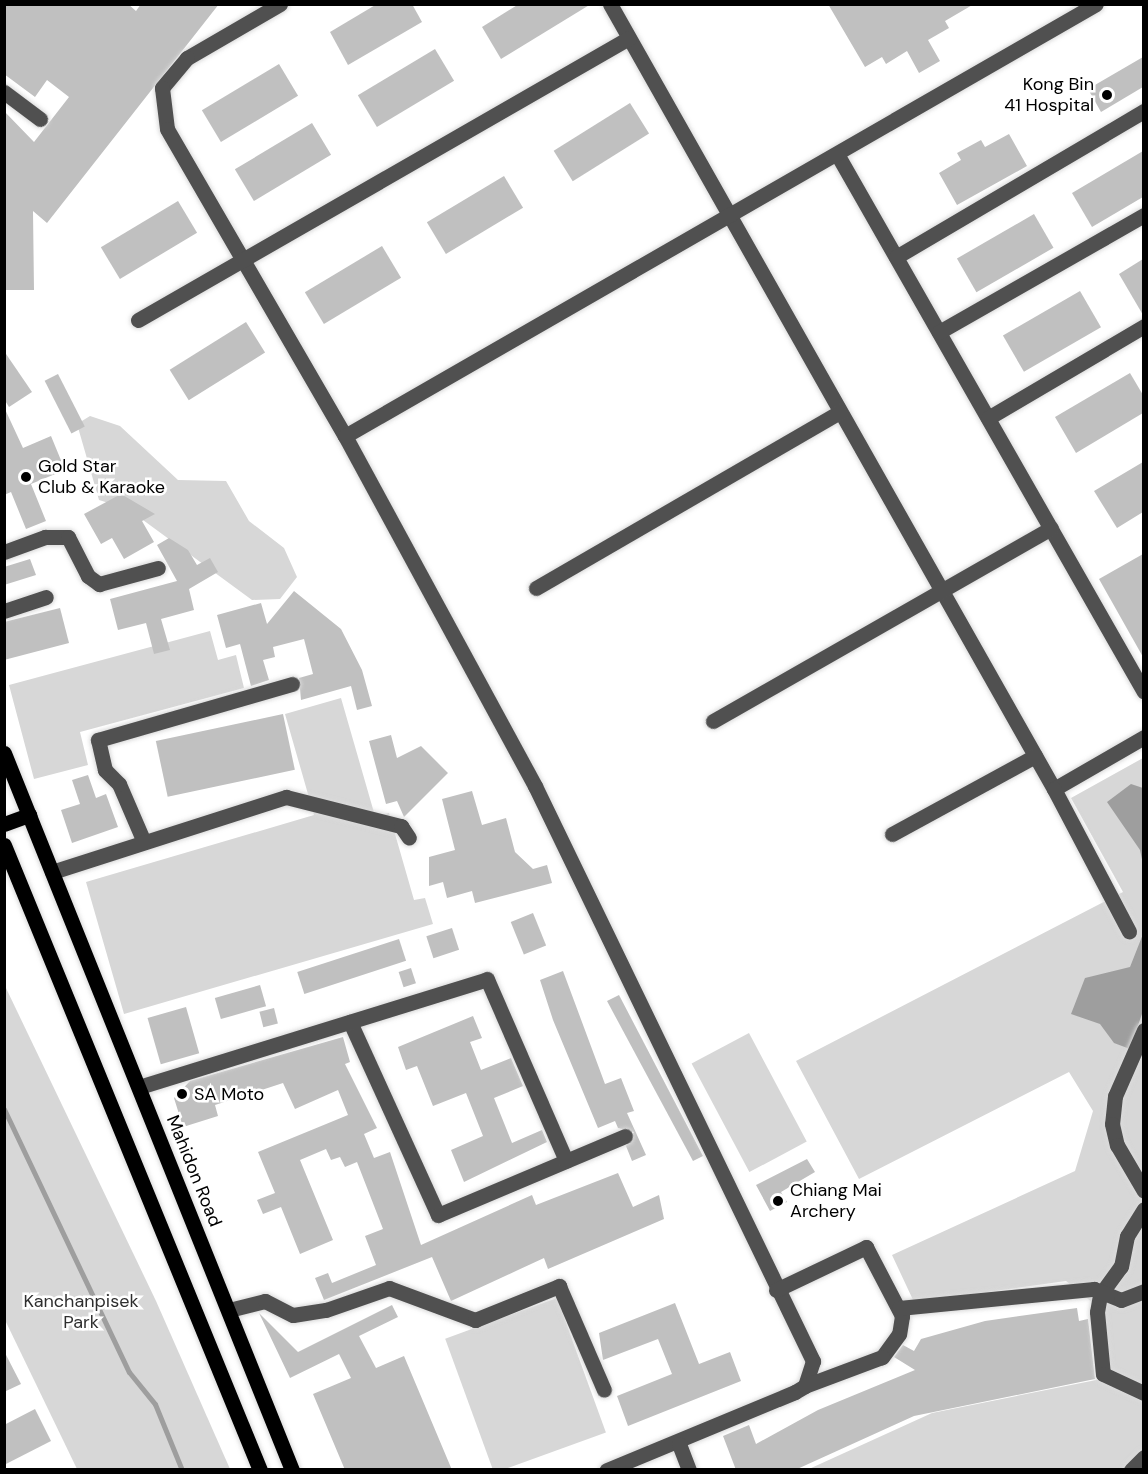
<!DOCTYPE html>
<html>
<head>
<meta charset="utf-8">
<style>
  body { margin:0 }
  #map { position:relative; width:1148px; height:1474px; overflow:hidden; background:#fff; font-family:"DM Sans",sans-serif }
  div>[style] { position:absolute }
  .green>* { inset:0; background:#d7d7d7; transform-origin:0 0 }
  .water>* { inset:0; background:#9e9e9e }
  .stream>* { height:5px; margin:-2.5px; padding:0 2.5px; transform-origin:2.5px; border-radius:2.5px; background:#9e9e9e }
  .building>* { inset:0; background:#c0c0c0; transform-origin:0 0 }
  .roads { filter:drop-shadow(0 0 2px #dbdbdb) drop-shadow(0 0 2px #dbdbdb) }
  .minor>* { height:15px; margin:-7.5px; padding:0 7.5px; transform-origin:7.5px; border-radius:7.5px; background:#505050 }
  .major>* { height:15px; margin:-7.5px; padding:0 7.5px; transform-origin:7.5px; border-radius:7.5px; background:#000 }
  .dots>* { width:16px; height:16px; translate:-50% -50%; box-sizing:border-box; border:3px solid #fff; border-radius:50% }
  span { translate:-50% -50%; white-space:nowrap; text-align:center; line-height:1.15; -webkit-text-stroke:5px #fff; paint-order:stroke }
  .poi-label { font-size:18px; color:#000 }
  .right { translate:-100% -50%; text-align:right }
  .left { translate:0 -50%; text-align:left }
  .street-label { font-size:18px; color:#000 }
  .park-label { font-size:18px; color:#2e2e2e }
  .frame { position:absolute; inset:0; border:6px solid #000; pointer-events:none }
</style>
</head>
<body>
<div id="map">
  <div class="green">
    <div style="clip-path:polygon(90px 416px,120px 426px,178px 480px,226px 481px,249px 521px,284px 548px,297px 577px,280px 599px,252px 600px,128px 509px,99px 500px,77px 424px)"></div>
    <div style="clip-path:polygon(210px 631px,218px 660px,236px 655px,244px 688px,80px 732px,88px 765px,34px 779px,9px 685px)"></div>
    <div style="clip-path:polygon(341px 698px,375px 816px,389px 813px,414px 900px,425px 898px,433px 924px,124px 1014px,86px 882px,314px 815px,285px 714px)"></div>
    <div style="clip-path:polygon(1143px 758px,1143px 1469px,809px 1469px,932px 1413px,1106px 1378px,1098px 1307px,1066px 1281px,914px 1302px,892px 1255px,1075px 1171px,1093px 1111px,1069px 1072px,859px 1179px,796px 1061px,1123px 892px,1071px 798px)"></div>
    <div style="clip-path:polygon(5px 986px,156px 1301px,230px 1469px,77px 1469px,5px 1320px)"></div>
    <div style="left:749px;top:1033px;width:123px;height:65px;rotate:62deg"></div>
    <div style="left:557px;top:1298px;width:143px;height:119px;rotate:70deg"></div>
  </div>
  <div class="water">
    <div style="clip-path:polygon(1131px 784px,1143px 788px,1143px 864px,1140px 850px,1107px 802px)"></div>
    <div style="clip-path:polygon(1143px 934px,1143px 1011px,1130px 1049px,1114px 1043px,1100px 1024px,1071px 1014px,1085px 978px,1130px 967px)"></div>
  </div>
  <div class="stream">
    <div style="left:4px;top:1109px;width:291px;rotate:64.6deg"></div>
    <div style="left:129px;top:1372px;width:41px;rotate:50.9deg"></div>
    <div style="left:155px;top:1404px;width:71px;rotate:67.8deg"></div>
  </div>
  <div class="building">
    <div style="clip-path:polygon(4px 4px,128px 4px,136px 11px,141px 4px,219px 4px,47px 223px,33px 211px,34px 290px,4px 290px,4px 111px,34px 142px,69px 97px,47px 80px,35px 97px,4px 74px)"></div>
    <div style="clip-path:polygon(377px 4px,412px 4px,422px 22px,348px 65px,330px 32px)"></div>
    <div style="clip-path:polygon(519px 4px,591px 4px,501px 59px,482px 27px)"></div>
    <div style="clip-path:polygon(828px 4px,974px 4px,945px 21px,949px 28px,928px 40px,940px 61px,919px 73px,907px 51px,886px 64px,882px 57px,865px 67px)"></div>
    <div style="left:435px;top:49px;width:37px;height:90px;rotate:59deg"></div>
    <div style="clip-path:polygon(1143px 57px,1143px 87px,1101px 112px,1088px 89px)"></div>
    <div style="left:279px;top:64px;width:37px;height:90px;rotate:59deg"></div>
    <div style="left:630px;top:103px;width:36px;height:90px;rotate:58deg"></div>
    <div style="left:312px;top:123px;width:37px;height:90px;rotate:59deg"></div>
    <div style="clip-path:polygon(1009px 134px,1027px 166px,957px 205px,939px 173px,961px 160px,957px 153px,981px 140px,985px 147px)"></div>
    <div style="clip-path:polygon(1143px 151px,1143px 197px,1092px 227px,1072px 193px)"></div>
    <div style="left:504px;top:176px;width:37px;height:90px;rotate:59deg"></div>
    <div style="left:178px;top:201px;width:37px;height:90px;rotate:59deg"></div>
    <div style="left:1034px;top:214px;width:39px;height:89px;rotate:60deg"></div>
    <div style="left:382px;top:246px;width:37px;height:90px;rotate:59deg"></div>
    <div style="clip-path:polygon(1143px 259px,1143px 315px,1119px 274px)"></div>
    <div style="left:1080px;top:291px;width:42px;height:89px;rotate:60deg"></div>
    <div style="left:246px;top:322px;width:36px;height:90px;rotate:58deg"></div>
    <div style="clip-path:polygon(4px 351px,32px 392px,9px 407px,4px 399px)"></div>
    <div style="clip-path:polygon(1130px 373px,1143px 395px,1143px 413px,1076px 453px,1055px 417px)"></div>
    <div style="left:58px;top:374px;width:59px;height:15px;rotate:63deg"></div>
    <div style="clip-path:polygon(4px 407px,23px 448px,51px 436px,65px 470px,31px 484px,46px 521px,26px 529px,11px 492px,4px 495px)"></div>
    <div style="clip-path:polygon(1143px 462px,1143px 512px,1117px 528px,1094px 491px)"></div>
    <div style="clip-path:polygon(121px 494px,155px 514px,142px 521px,154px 542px,124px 559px,112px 538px,101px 544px,84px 514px)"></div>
    <div style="clip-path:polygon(169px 538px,188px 550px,197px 565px,210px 558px,218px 572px,189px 589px,194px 610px,161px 619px,170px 650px,154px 654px,146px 623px,118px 630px,110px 599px,177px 581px,157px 545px)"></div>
    <div style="clip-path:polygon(1143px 554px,1143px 657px,1099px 579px)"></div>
    <div style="clip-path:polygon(30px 559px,36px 575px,4px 585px,4px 567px)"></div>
    <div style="clip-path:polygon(294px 591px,341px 629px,362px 670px,372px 706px,357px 710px,351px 686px,301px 700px,299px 678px,313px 674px,304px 639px,273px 647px,275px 657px,263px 660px,269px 680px,251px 686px,240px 644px,226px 648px,217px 615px,261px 603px,267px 624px)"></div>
    <div style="clip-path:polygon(60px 608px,69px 643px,4px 660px,4px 622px)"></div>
    <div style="left:283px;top:714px;width:57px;height:130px;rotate:78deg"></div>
    <div style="clip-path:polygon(391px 735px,397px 758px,421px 746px,448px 773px,404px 817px,397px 801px,386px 804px,369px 741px)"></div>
    <div style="clip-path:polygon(88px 775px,96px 798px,106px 794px,118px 827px,72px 843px,61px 810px,80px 804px,72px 780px)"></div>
    <div style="clip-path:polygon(472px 791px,482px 825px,506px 818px,515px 852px,533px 869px,547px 865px,552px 883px,475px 903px,472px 891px,447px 898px,443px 882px,429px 886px,429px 857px,455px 850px,442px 799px)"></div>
    <div style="left:533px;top:913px;width:35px;height:24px;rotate:68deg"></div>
    <div style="left:452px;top:928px;width:23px;height:27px;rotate:72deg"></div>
    <div style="left:399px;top:939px;width:23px;height:107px;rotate:72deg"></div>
    <div style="left:411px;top:968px;width:16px;height:13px;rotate:72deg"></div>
    <div style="clip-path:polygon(563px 971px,605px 1084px,621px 1078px,634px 1111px,627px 1113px,646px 1155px,632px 1161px,626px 1146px,634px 1132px,618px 1128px,615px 1121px,598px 1128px,553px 1020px,540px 980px)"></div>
    <div style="left:260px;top:985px;width:22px;height:47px;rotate:74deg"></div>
    <div style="clip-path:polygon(619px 995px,703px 1156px,693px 1161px,607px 1001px)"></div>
    <div style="left:186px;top:1007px;width:48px;height:40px;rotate:74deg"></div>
    <div style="left:274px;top:1008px;width:16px;height:15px;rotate:76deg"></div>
    <div style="clip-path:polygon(473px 1016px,482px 1038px,470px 1042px,481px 1070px,511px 1058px,523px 1086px,494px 1098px,512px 1143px,542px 1130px,547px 1142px,464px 1182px,451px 1150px,483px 1136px,466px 1093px,433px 1106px,417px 1066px,406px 1070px,398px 1047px)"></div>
    <div style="clip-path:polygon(343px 1037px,350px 1062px,345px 1064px,377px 1128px,364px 1134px,374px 1158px,390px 1152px,421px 1245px,532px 1195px,536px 1205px,618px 1173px,633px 1207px,659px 1195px,664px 1219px,548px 1269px,544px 1258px,451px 1301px,432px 1257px,324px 1300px,315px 1278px,328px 1273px,332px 1283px,376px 1265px,365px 1236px,383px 1229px,357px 1162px,345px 1167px,340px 1157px,331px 1160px,326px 1149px,300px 1160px,333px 1240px,300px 1254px,281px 1207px,263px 1214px,257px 1200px,275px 1193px,258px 1152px,348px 1115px,338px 1090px,295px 1109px,283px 1083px,215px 1105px,218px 1116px,183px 1127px,174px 1098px,190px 1081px)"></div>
    <div style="clip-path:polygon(807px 1159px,815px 1172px,781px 1192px,787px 1202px,770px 1211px,756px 1185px)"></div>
    <div style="clip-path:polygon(675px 1303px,699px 1364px,730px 1352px,741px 1381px,628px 1426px,617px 1396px,672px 1374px,658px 1339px,603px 1360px,599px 1333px)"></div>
    <div style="clip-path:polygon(392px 1305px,398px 1317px,359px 1336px,376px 1368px,404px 1356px,452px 1470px,345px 1470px,313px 1394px,351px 1378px,339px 1354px,290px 1378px,259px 1313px,298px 1352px)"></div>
    <div style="clip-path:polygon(1077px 1308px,1079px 1321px,1088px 1319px,1095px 1379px,914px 1416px,795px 1470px,736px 1470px,723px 1436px,749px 1425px,756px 1444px,818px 1410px,915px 1370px,894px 1357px,903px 1345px,914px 1351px,921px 1339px,985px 1321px)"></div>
    <div style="clip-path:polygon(4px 1351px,21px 1384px,4px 1392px)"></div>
    <div style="clip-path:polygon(35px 1409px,51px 1441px,4px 1465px,4px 1425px)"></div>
  </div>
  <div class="roads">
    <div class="minor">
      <div style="left:280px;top:4px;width:108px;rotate:149.9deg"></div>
      <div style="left:187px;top:58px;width:39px;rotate:130deg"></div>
      <div style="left:162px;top:88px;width:41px;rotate:83deg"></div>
      <div style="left:167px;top:129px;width:355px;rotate:59.9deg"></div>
      <div style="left:345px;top:436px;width:398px;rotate:61.5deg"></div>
      <div style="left:535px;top:786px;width:639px;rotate:64.2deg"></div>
      <div style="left:813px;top:1361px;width:26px;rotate:108deg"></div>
      <div style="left:805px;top:1386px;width:12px;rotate:149deg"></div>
      <div style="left:795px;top:1392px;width:204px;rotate:157.5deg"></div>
      <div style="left:610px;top:4px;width:902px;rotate:60.51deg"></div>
      <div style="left:1054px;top:789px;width:104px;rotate:-30deg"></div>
      <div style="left:4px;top:92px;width:45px;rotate:36.9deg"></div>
      <div style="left:837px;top:154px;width:619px;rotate:60.29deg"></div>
      <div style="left:896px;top:257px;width:288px;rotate:-30.5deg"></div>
      <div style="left:138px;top:320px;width:566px;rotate:-29.87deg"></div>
      <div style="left:939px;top:332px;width:236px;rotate:-29.7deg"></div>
      <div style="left:988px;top:418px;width:181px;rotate:-30.5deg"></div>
      <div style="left:345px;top:436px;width:866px;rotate:-29.91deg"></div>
      <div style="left:4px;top:552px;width:44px;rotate:-20.1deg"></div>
      <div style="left:45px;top:537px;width:23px"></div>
      <div style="left:68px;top:537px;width:44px;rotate:62.9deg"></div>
      <div style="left:88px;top:576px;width:14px;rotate:36deg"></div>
      <div style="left:99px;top:584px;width:61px;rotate:-15.2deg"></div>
      <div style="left:536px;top:588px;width:351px;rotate:-30.1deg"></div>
      <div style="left:4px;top:611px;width:44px;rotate:-18.4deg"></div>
      <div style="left:713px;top:721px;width:389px;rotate:-29.7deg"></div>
      <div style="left:1054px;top:789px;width:161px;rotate:62.2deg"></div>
      <div style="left:892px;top:834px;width:163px;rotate:-28.6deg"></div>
      <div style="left:144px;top:842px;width:63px;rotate:-113.3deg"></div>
      <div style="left:119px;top:784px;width:20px;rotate:-135deg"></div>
      <div style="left:105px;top:770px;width:31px;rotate:-103deg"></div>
      <div style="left:98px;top:740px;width:202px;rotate:-16.1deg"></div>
      <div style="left:52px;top:872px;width:246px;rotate:-17.8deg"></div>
      <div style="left:286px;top:797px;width:119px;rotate:14.2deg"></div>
      <div style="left:401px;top:826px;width:14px;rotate:56deg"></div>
      <div style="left:350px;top:1022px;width:212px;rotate:65.5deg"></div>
      <div style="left:438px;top:1215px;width:203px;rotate:-22.9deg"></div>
      <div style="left:1144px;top:1030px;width:72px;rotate:113.7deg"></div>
      <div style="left:1115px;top:1096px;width:28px;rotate:96deg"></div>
      <div style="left:1112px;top:1124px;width:22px;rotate:77deg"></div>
      <div style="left:1117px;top:1145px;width:53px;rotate:59.6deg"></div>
      <div style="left:139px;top:1087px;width:364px;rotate:-17.2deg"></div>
      <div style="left:487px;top:979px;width:198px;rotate:66.5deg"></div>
      <div style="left:1144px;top:1209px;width:32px;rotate:122deg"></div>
      <div style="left:1127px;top:1236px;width:31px;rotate:101deg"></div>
      <div style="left:1121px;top:1266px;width:36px;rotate:126deg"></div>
      <div style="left:1100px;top:1295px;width:17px;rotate:100deg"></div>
      <div style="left:1097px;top:1312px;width:62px;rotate:84.5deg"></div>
      <div style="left:1103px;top:1374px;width:45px;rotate:24.9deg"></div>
      <div style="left:776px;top:1290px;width:100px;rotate:-25.5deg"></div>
      <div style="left:866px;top:1247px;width:78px;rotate:62.4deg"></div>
      <div style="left:902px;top:1316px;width:18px;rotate:99deg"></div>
      <div style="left:899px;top:1334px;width:29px;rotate:126deg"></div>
      <div style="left:882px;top:1357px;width:82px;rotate:159.4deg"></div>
      <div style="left:899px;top:1308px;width:196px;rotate:-5.6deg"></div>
      <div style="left:1094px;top:1289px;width:29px;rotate:22deg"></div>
      <div style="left:1121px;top:1300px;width:25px;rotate:-21deg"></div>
      <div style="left:229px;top:1310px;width:37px;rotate:-14deg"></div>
      <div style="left:265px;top:1301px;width:31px;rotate:27deg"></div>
      <div style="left:293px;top:1315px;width:33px;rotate:-9deg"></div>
      <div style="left:326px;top:1310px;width:67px;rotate:-19.2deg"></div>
      <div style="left:389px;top:1288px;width:92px;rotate:20.4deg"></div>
      <div style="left:475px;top:1320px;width:91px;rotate:-22deg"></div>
      <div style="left:559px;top:1286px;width:113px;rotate:66.6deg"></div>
      <div style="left:679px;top:1444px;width:28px;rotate:69deg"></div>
      <div style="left:1131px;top:1470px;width:18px;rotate:-45deg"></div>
    </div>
    <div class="major">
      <div style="left:4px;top:753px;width:773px;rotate:68.12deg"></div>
      <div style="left:4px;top:824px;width:27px;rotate:-20deg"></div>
      <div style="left:4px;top:845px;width:675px;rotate:67.73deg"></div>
    </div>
  </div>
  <div class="dots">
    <div style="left:1107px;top:95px;background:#000"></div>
    <div style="left:26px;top:477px;background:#000"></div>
    <div style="left:182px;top:1094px;background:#000"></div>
    <div style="left:778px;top:1201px;background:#000"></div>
  </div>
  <div class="poi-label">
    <span class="right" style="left:1094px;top:95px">Kong Bin<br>41 Hospital</span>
    <span class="left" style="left:38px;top:477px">Gold Star<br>Club &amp; Karaoke</span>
    <span class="left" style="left:194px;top:1094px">SA Moto</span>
    <span class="left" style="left:790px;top:1201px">Chiang Mai<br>Archery</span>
  </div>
  <div class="street-label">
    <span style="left:194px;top:1171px;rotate:68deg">Mahidon Road</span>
  </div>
  <div class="park-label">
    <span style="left:81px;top:1312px">Kanchanpisek<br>Park</span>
  </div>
  <div class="frame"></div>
</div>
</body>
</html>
